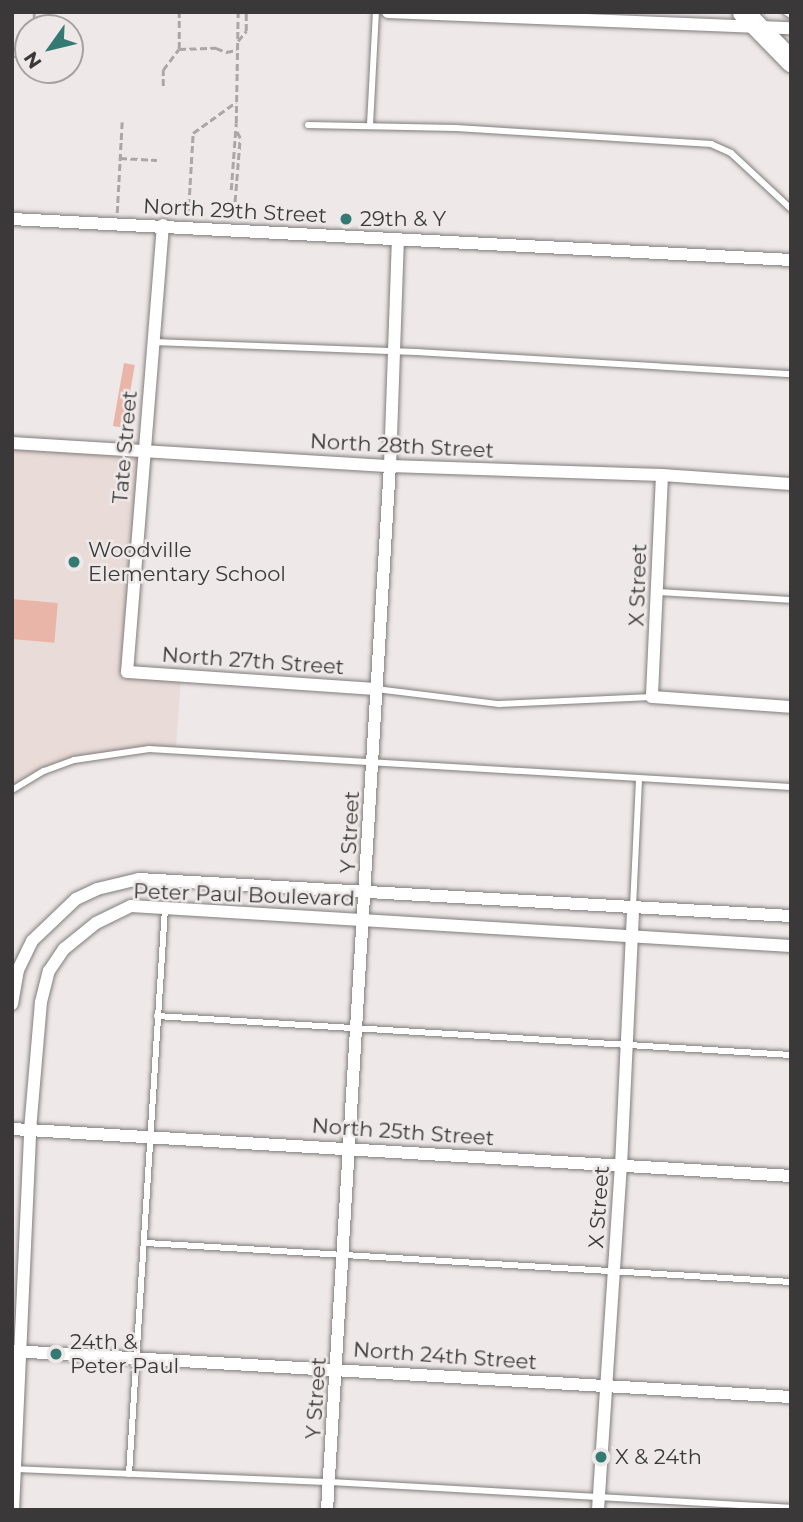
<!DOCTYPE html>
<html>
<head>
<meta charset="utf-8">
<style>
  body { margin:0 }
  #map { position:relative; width:803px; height:1522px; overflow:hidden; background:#eee9e8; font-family:Montserrat,sans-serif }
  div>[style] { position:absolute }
  .built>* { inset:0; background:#e8dbd8 }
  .green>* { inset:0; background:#e9b5a8; transform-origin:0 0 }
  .path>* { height:2.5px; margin-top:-1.25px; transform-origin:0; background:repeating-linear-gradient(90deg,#aba7a7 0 7px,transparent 0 10.5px) }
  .roads { filter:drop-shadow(0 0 2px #817d7c) drop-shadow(0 0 2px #817d7c) }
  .service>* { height:6px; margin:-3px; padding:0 3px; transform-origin:3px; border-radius:3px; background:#fff }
  .minor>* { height:12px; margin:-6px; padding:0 6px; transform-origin:6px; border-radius:6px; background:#fff }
  .primary>* { height:21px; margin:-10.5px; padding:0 10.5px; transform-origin:10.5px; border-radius:10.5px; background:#fff }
  .dots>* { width:19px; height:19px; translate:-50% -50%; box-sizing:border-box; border:4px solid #eee9e8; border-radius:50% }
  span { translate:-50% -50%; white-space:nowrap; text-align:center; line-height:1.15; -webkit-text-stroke:5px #eee9e8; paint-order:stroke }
  .street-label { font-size:21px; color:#3a3838 }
  .poi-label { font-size:21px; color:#3a3838 }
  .left { translate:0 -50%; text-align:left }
  .frame { position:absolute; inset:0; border:14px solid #3a3838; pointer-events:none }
  .north { position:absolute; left:14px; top:14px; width:70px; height:70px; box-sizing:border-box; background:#eee9e8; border:2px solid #a6a2a2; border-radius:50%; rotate:236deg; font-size:19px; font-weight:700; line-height:28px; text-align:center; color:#3a3838 }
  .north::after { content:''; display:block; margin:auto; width:24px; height:32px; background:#347a72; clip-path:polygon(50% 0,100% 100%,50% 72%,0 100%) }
</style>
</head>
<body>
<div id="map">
  <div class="built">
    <div style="clip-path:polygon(12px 444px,145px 452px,128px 672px,181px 676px,176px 748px,97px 756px,45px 771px,12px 790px)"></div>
  </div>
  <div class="green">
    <div style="left:124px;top:363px;width:11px;height:64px;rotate:10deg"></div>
    <div style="left:12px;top:599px;width:46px;height:40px;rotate:5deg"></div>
  </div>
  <div class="path">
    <div style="left:34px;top:28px;width:16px;rotate:-90deg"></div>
    <div style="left:238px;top:41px;width:13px;rotate:-51deg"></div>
    <div style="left:246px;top:31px;width:19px;rotate:-90deg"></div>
    <div style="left:179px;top:49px;width:37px;rotate:-2deg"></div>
    <div style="left:216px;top:48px;width:11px;rotate:22deg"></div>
    <div style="left:226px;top:52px;width:11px;rotate:-10deg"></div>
    <div style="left:12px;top:57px;width:16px"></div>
    <div style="left:163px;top:86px;width:16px;rotate:-90deg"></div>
    <div style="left:163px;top:70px;width:26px;rotate:-53deg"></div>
    <div style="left:179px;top:49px;width:37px;rotate:-90deg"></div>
    <div style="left:120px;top:158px;width:37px;rotate:3deg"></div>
    <div style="left:231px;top:190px;width:67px;rotate:-85.7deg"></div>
    <div style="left:236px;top:123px;width:111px;rotate:-89deg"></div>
    <div style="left:234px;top:212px;width:74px;rotate:-85.4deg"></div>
    <div style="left:240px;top:138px;width:7px;rotate:-117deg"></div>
    <div style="left:117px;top:213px;width:91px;rotate:-86.9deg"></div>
    <div style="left:188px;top:216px;width:83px;rotate:-86.6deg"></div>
    <div style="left:193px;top:133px;width:53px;rotate:-35.8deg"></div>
  </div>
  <div class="roads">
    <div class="service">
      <div style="left:786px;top:12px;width:6px;rotate:31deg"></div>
      <div style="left:308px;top:125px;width:148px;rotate:1.2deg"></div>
      <div style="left:456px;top:128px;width:256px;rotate:3.6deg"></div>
      <div style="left:711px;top:144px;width:22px;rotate:24deg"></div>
      <div style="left:731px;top:153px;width:82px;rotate:43deg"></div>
      <div style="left:370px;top:125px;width:113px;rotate:-87deg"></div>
      <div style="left:153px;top:342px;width:263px;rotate:2.2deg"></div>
      <div style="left:416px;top:352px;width:376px;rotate:3.4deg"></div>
      <div style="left:657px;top:592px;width:134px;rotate:3.4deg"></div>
      <div style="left:376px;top:689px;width:124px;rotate:7deg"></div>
      <div style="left:499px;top:704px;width:153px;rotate:-2.6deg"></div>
      <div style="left:12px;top:790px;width:37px;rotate:-31deg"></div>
      <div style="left:44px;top:771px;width:32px;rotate:-20deg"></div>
      <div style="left:74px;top:760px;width:76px;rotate:-8.3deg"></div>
      <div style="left:149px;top:749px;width:643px;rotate:3.39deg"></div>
      <div style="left:633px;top:907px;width:128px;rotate:-87.3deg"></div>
      <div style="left:157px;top:1016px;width:635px;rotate:3.52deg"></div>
      <div style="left:146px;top:1243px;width:646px;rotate:3.46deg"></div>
      <div style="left:14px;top:1469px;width:315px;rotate:2.4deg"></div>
      <div style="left:329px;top:1482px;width:463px;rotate:3.2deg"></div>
      <div style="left:129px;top:1474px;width:567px;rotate:-86.36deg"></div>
    </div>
    <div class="minor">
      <div style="left:388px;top:12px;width:403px;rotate:2.3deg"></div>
      <div style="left:12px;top:219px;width:780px;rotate:3.01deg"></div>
      <div style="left:163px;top:225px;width:448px;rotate:94.6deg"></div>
      <div style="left:127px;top:672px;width:250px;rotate:3.9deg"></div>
      <div style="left:12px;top:443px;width:379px;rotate:3.5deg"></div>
      <div style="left:390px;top:466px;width:272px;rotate:1.9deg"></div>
      <div style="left:662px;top:475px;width:129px;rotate:4deg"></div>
      <div style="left:662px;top:475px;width:222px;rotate:92.6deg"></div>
      <div style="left:652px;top:697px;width:139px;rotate:4.1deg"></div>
      <div style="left:12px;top:1004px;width:35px;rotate:-80deg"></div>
      <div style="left:18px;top:970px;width:32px;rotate:-64deg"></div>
      <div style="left:32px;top:941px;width:61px;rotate:-43.7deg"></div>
      <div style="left:76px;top:899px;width:23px;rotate:-25deg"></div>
      <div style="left:97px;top:889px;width:43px;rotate:-13.4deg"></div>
      <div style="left:139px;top:879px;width:653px;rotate:3.25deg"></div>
      <div style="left:12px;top:1129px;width:780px;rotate:3.45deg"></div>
      <div style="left:12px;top:1351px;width:780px;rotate:3.38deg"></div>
      <div style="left:13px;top:1510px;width:380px;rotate:-87.4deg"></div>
      <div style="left:30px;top:1130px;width:128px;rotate:-85.1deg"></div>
      <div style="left:41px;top:1002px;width:32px;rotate:-76deg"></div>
      <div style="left:49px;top:971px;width:27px;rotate:-56deg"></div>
      <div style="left:64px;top:949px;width:41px;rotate:-39.1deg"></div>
      <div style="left:96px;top:923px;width:39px;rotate:-26deg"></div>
      <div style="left:131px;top:906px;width:661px;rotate:3.47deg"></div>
      <div style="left:327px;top:1510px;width:1046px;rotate:-86.55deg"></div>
      <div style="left:390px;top:466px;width:226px;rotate:-88deg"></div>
      <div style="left:598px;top:1510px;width:345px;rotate:-86.2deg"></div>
      <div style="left:621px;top:1166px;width:259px;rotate:-87.3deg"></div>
    </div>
    <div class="primary">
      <div style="left:743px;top:12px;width:69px;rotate:45.6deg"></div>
    </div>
  </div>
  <div class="dots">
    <div style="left:346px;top:219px;background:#347a72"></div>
    <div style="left:74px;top:562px;background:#347a72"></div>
    <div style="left:56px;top:1354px;background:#347a72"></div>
    <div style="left:601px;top:1457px;background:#347a72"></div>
  </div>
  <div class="street-label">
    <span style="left:235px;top:211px;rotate:3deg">North 29th Street</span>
    <span style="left:402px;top:446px;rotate:3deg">North 28th Street</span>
    <span style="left:125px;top:447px;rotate:-85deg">Tate Street</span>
    <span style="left:638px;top:585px;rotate:-88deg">X Street</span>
    <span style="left:253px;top:661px;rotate:4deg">North 27th Street</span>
    <span style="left:350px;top:832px;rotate:-87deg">Y Street</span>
    <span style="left:244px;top:895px;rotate:2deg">Peter Paul Boulevard</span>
    <span style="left:403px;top:1132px;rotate:4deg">North 25th Street</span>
    <span style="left:599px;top:1207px;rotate:-86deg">X Street</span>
    <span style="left:445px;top:1356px;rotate:4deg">North 24th Street</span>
    <span style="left:316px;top:1398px;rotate:-86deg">Y Street</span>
  </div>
  <div class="poi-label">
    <span class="left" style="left:360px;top:219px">29th &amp; Y</span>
    <span class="left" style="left:88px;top:562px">Woodville<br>Elementary School</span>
    <span class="left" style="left:70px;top:1354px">24th &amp;<br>Peter Paul</span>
    <span class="left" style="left:615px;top:1457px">X &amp; 24th</span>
  </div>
  <div class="frame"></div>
  <div class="north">N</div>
</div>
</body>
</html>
